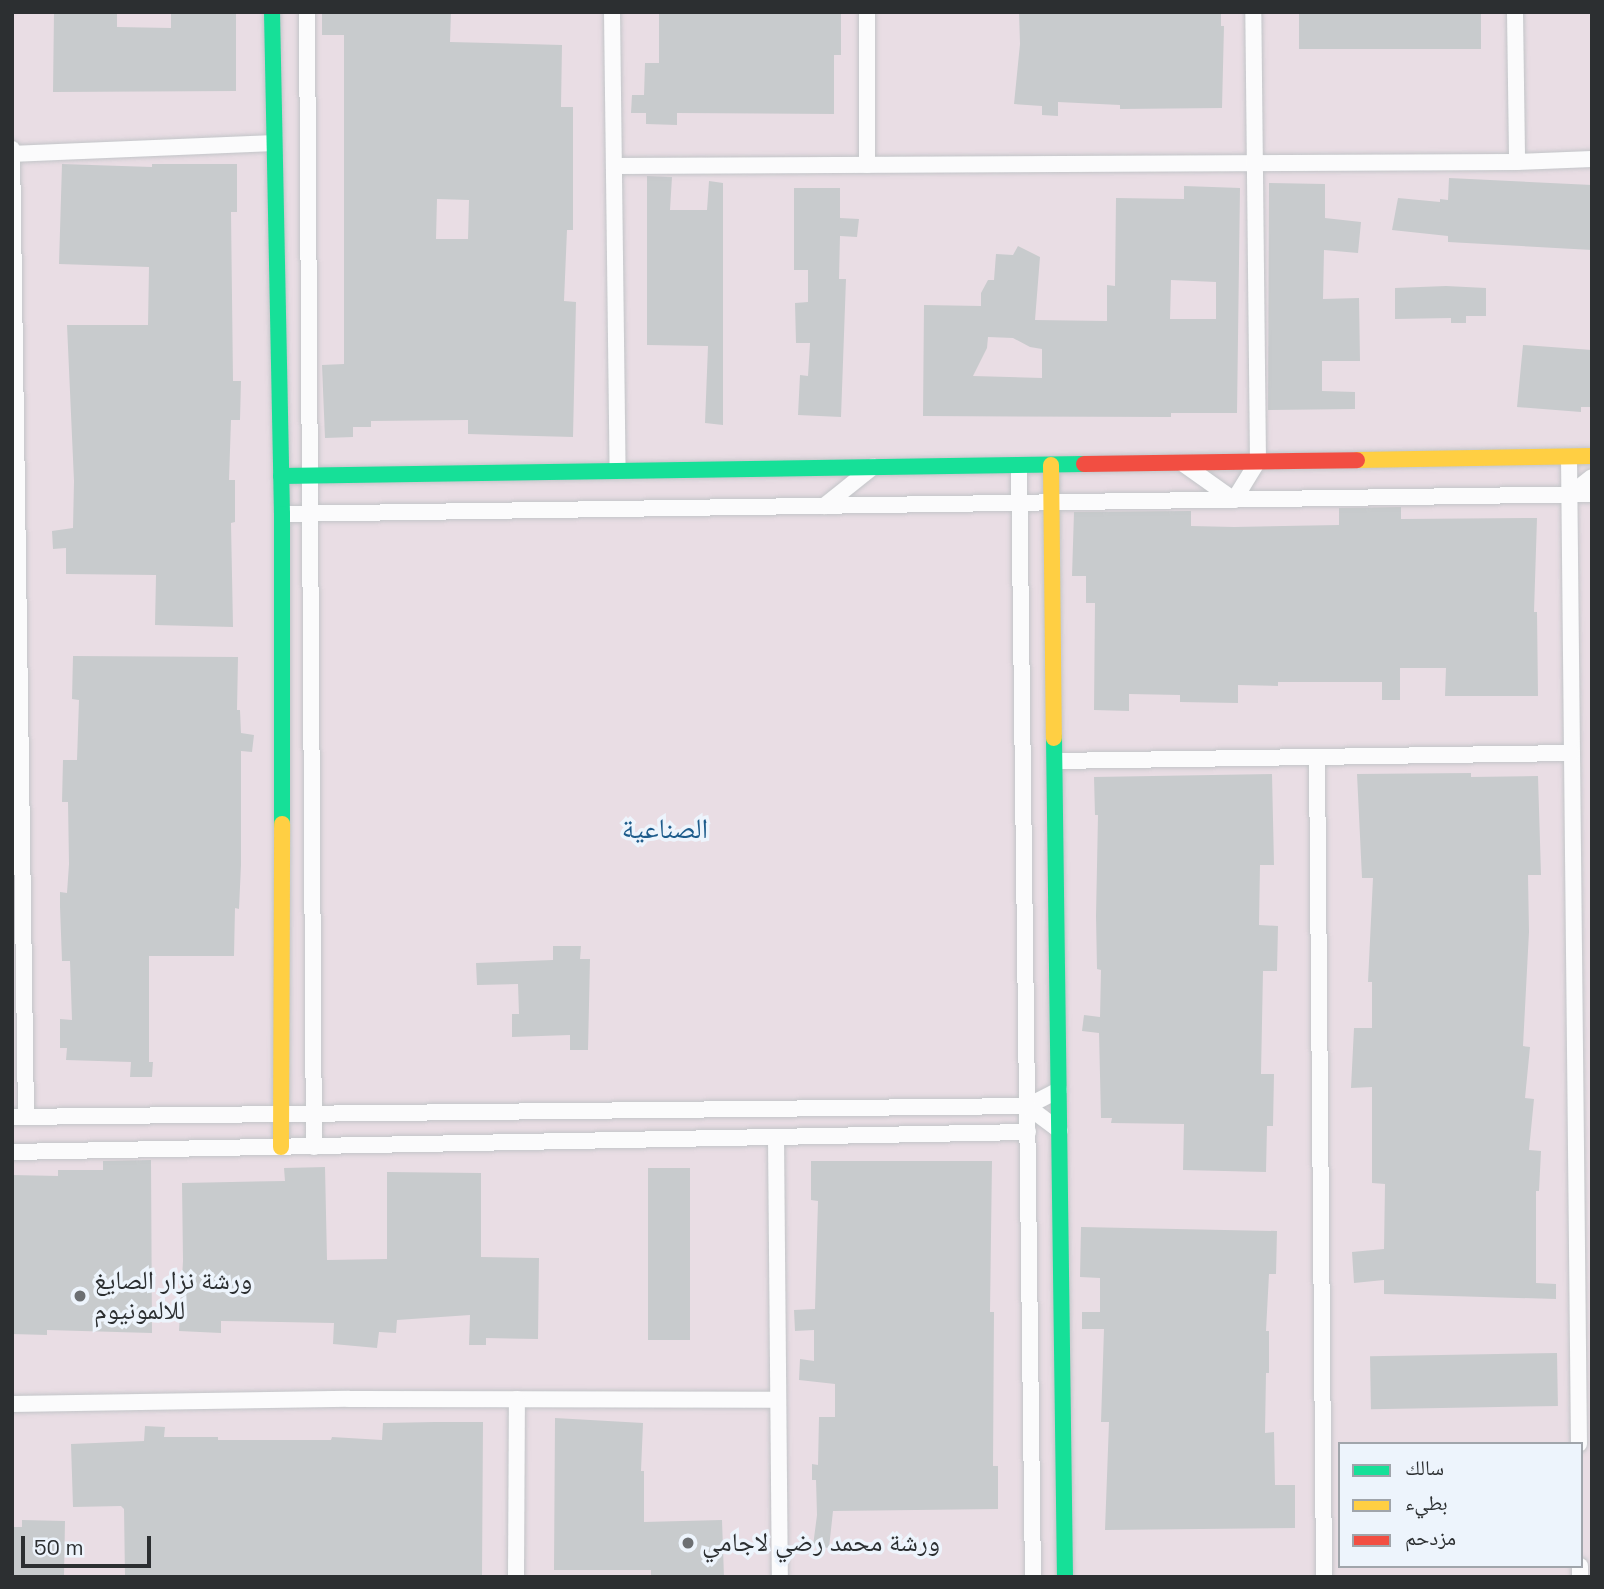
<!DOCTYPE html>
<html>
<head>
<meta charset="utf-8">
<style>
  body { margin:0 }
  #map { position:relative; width:1604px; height:1589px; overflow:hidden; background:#e4e7ea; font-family:"Space Grotesk","Noto Naskh Arabic",sans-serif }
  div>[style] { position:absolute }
  .commercial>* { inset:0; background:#e9dde4 }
  .building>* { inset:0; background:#c8cbcd; transform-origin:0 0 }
  .roads { filter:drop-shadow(0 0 2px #c2c5c8) drop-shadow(0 0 2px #c2c5c8) }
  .street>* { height:16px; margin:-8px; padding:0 8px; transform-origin:8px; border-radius:8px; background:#fbfbfc }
  .fast>* { height:16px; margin:-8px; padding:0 8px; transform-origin:8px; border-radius:8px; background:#16e098 }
  .slow>* { height:16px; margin:-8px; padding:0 8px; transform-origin:8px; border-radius:8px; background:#ffcf43 }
  .jam>* { height:16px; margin:-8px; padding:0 8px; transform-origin:8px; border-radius:8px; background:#f24e42 }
  .dots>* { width:19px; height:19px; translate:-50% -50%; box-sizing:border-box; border:4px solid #edf4fc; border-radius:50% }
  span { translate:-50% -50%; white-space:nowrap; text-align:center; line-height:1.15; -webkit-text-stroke:7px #edf4fc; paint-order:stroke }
  .poi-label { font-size:26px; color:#2c2f31 }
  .left { translate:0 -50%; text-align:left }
  .neighbourhood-label { font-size:28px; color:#1d5b8b }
  .frame { position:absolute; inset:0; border:14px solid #2c2f31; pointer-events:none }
  .legend { position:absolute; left:1338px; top:1442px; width:245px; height:126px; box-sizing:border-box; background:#edf4fc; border:2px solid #a0a5ab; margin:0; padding:9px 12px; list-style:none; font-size:21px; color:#2c2f31 }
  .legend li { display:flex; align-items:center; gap:14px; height:35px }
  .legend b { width:35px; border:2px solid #a0a5ab }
  .scale { position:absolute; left:21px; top:1536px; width:130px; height:32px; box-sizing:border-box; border:4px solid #2c2f31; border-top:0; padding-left:9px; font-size:21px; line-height:24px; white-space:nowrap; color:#2c2f31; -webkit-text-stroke:5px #edf4fc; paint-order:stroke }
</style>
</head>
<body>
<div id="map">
  <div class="commercial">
    <div style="clip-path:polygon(evenodd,12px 12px,1592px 12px,1592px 1577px,12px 1577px,12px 12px,1340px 1444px,1581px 1444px,1581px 1566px,1340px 1566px,1340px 1444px)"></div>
  </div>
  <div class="building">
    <div style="clip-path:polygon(54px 12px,117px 13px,117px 27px,171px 28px,171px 12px,236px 12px,236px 91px,53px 92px)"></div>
    <div style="clip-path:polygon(evenodd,322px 12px,451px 12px,450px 42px,562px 45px,561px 107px,573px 107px,573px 230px,567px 230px,564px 301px,576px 302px,573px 437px,468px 434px,468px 420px,371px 421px,371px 427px,353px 427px,353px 437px,325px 438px,322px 365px,344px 364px,344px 35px,322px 35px,322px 12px,437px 199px,469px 200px,468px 239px,436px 239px,437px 199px)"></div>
    <div style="clip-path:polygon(659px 12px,841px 12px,841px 55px,834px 55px,834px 114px,677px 113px,677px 125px,646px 124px,646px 113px,631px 113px,632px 95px,644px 95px,645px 63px,659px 63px)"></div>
    <div style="clip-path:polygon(1019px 12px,1221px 12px,1221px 26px,1224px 26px,1222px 108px,1120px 109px,1120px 105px,1058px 102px,1058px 116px,1042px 115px,1042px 106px,1014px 104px,1020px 44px)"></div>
    <div style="left:1299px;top:12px;width:182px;height:37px"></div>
    <div style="clip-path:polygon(62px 164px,152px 167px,152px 164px,237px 164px,237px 212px,231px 212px,233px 381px,241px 381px,240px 420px,231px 420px,229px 480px,235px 480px,235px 522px,231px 523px,233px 627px,155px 625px,156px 575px,66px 574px,66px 548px,53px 549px,52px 531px,73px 528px,74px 481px,67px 325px,148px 325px,149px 267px,59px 264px)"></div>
    <div style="clip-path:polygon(647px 176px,672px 177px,670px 210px,707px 210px,709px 181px,723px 183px,723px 425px,705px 423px,708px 346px,647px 345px)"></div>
    <div style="clip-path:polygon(1449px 178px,1592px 185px,1592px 250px,1448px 242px,1448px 236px,1392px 230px,1398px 198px,1440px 202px,1440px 199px,1448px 200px)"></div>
    <div style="clip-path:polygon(1269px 183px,1325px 184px,1325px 218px,1361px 222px,1358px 253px,1324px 250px,1323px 299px,1359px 298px,1360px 361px,1322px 361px,1322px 391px,1355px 392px,1355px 409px,1268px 410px)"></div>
    <div style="clip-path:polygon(evenodd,1184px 186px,1240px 188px,1237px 413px,1171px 413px,1171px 417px,923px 416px,924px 305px,981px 306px,981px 293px,988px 280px,994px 280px,996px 254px,1013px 255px,1018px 246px,1040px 257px,1035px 320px,1107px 321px,1107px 285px,1115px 286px,1116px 198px,1184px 199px,1184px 186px,1171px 280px,1216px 282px,1216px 319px,1170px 319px,1171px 280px,1184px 186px,988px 337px,1013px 338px,1030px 347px,1042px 349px,1042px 378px,973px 376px,987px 348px,988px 337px)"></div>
    <div style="clip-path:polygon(794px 188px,840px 188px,840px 218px,859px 219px,857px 237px,840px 236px,839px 279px,846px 279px,841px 417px,798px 415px,800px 375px,808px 376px,810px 343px,796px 343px,795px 303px,808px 302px,808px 270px,794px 270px)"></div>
    <div style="clip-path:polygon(1446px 286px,1486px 288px,1486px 316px,1466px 316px,1466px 323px,1451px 323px,1451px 318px,1395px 319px,1395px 288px)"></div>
    <div style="clip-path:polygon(1523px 345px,1592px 350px,1592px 407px,1581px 407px,1581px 412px,1517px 407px)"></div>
    <div style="clip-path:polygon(1401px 507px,1401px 519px,1537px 518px,1534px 612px,1537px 612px,1538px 696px,1445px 696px,1446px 668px,1400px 668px,1400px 700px,1382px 700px,1382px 682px,1278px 682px,1278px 686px,1238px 685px,1238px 703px,1180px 702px,1180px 695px,1129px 694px,1129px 711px,1094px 710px,1095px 603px,1086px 603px,1086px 576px,1072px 576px,1074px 512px,1191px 511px,1191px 526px,1234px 527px,1339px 525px,1339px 508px)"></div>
    <div style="clip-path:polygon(73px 656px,238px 657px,237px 710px,240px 710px,241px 733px,254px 735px,252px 752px,241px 751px,241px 865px,239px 909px,235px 908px,234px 956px,149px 956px,149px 1062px,153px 1062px,152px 1077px,130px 1077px,131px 1062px,66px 1060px,67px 1048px,60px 1048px,60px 1019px,72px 1020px,70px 961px,62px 961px,60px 907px,60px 892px,67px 893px,69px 864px,68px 802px,62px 802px,63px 760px,77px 760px,79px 700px,72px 699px)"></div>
    <div style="clip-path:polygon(1471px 773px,1471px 777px,1538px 776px,1541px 875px,1528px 875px,1529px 932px,1523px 1046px,1530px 1047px,1525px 1098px,1534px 1099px,1529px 1150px,1541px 1151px,1539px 1191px,1536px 1191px,1536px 1283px,1556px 1284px,1556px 1299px,1384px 1294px,1384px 1280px,1354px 1283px,1352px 1252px,1384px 1249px,1385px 1184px,1372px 1183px,1372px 1087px,1351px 1088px,1354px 1028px,1372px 1028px,1372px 982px,1368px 982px,1373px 878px,1362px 878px,1357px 774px)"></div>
    <div style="clip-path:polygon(1272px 774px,1274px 865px,1260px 865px,1259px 925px,1278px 926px,1277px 971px,1263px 971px,1261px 1074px,1274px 1074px,1273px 1126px,1267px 1126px,1266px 1172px,1183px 1170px,1184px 1124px,1111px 1123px,1112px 1118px,1101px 1118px,1099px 1033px,1082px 1031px,1084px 1015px,1100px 1017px,1101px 970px,1097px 969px,1096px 916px,1098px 815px,1095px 815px,1094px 777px)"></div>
    <div style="clip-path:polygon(553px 946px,581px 946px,580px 959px,590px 959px,588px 1050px,570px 1050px,570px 1035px,512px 1037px,512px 1014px,519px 1014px,518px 984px,477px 985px,476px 963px,553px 960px)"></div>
    <div style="clip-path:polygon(151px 1160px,152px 1333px,47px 1330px,47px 1335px,12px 1334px,12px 1175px,58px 1176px,58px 1170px,103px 1170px,103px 1161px)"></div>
    <div style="clip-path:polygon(811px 1161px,992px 1161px,990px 1312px,994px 1312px,993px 1466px,998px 1466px,998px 1509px,833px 1511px,829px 1548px,813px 1546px,817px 1515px,816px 1480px,812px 1480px,812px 1464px,818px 1465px,819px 1417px,835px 1417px,835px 1384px,799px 1380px,800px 1359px,814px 1361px,814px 1330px,795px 1331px,794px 1310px,815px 1309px,818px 1201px,811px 1200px)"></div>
    <div style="clip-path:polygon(325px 1167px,327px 1260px,387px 1259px,387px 1172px,481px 1173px,481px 1257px,539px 1258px,538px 1339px,486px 1338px,486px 1345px,469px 1345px,470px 1315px,397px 1320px,396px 1333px,379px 1332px,377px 1348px,333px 1344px,334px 1323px,221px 1321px,221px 1333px,179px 1331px,183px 1261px,182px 1183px,285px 1181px,284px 1168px)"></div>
    <div style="left:648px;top:1168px;width:42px;height:172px"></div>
    <div style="clip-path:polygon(1081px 1227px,1277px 1231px,1276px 1274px,1269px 1274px,1266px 1331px,1269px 1331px,1269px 1373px,1266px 1373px,1265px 1433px,1274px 1432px,1275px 1485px,1295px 1485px,1295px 1528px,1105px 1530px,1109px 1422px,1101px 1422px,1104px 1329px,1082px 1329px,1082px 1312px,1100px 1312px,1100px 1278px,1080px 1277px)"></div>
    <div style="left:1557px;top:1353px;width:53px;height:187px;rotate:89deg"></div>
    <div style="clip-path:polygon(555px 1418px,643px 1423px,641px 1471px,644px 1471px,644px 1522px,722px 1520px,724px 1577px,651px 1577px,651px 1570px,554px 1570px)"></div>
    <div style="clip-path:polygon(435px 1422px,483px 1422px,482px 1577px,125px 1577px,124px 1509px,121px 1506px,73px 1507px,71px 1444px,144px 1441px,145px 1426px,165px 1427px,164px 1437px,218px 1437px,218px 1440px,331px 1440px,332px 1437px,382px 1440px,383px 1423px)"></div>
    <div style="clip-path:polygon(22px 1520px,65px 1521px,64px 1577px,12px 1577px,12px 1527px,22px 1527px)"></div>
  </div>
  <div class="roads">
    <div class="street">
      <div style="left:307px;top:12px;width:1135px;rotate:89.65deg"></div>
      <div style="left:612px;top:12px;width:459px;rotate:89.3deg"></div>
      <div style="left:867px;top:12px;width:153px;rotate:90deg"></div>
      <div style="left:1515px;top:12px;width:150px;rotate:89.2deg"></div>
      <div style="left:12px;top:149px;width:968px;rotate:89.17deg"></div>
      <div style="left:12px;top:154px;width:261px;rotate:-2.4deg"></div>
      <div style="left:614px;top:166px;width:903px;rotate:-0.25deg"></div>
      <div style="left:1517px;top:162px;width:75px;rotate:-2.3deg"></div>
      <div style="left:1569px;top:457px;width:987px;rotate:89.42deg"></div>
      <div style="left:1182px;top:463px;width:64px;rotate:35.4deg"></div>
      <div style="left:1234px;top:500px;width:46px;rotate:-58.4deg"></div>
      <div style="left:1258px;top:461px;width:449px;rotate:-90.6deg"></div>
      <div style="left:1019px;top:465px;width:1112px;rotate:89.28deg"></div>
      <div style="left:1569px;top:495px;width:29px;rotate:-38deg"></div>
      <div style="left:824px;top:506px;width:63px;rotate:-38.5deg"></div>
      <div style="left:282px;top:514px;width:1310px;rotate:-0.87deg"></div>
      <div style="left:1317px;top:757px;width:820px;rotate:89.51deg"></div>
      <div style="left:1055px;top:761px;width:517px;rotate:-0.89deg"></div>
      <div style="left:1059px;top:1090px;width:36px;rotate:153deg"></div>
      <div style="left:1027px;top:1106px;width:41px;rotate:37.1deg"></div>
      <div style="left:12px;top:1117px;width:1015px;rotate:-0.62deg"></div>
      <div style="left:776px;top:1137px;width:440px;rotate:89.5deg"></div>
      <div style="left:12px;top:1152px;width:1016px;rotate:-1.13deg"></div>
      <div style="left:12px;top:1404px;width:337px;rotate:-0.9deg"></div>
      <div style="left:349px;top:1399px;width:427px;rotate:0.1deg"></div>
      <div style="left:1580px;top:1566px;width:11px;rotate:90deg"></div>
      <div style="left:516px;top:1577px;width:178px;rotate:-89.7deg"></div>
    </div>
    <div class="fast">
      <div style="left:272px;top:12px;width:502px;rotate:88.86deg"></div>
      <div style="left:282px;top:514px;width:310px;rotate:90deg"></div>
      <div style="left:281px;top:476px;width:803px;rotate:-0.86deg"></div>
      <div style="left:1054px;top:738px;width:839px;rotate:89.25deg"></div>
    </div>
    <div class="slow">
      <div style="left:1357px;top:460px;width:235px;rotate:-1deg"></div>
      <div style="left:1051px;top:465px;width:273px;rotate:89.4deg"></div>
      <div style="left:281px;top:1147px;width:323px;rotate:-89.8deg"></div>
    </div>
    <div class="jam">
      <div style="left:1084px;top:464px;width:273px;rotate:-0.8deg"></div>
    </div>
  </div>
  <div class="dots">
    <div style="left:80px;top:1296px;background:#6c6f72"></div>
    <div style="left:688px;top:1543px;background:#6c6f72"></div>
  </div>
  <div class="poi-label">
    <span class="left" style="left:94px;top:1296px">ورشة نزار الصايغ<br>للالمونيوم</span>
    <span class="left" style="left:702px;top:1543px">ورشة محمد رضي لاجامي</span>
  </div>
  <div class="neighbourhood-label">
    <span style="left:665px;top:828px">الصناعية</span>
  </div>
  <div class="frame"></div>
  <ul class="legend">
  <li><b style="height:9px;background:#16e098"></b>سالك</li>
  <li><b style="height:9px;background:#ffcf43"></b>بطيء</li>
  <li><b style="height:9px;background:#f24e42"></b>مزدحم</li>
  </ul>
  <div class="scale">50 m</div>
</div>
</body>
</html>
